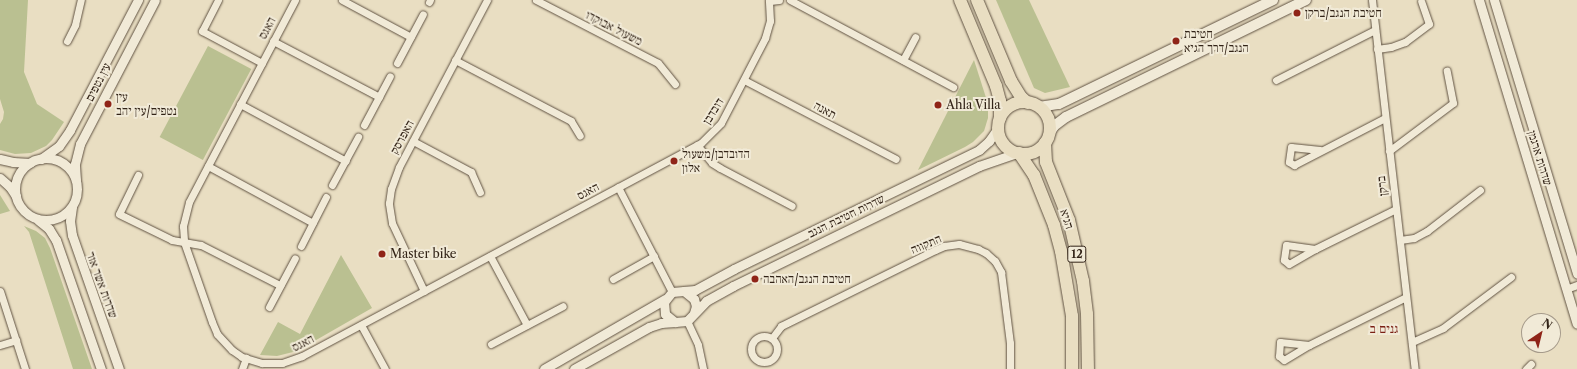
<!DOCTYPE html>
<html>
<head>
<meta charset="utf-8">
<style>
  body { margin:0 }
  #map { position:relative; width:1577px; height:369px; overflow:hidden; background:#e9dec2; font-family:"Libre Caslon Text","Frank Ruhl Libre",serif }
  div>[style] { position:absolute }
  .green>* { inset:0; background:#bac091; transform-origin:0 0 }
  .roads { filter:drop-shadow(0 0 1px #605242) drop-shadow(0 0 1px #605242) }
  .minor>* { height:7px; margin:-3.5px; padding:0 3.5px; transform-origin:3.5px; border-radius:3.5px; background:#f1ead7 }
  .minor>.ring { margin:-3.5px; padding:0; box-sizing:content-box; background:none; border:7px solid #f1ead7; border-radius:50% }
  .tertiary>* { height:9px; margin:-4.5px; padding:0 4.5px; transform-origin:4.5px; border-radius:4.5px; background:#f1ead7 }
  .tertiary>.ring { margin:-4.5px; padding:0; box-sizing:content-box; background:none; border:9px solid #f1ead7; border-radius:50% }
  .secondary>* { height:10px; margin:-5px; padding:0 5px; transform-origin:5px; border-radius:5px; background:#f1ead7 }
  .trunk>* { height:12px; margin:-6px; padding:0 6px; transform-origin:6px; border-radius:6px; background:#e9dec2 }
  .trunk>.ring { margin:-6px; padding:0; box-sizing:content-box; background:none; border:12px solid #e9dec2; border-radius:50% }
  .dots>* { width:11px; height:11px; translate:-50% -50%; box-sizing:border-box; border:2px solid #f1ead7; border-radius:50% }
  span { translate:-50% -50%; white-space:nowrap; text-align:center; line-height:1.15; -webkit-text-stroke:4px #f1ead7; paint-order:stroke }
  .shield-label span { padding:1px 3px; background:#f1ead7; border:1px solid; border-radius:3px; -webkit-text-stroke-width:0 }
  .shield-label { font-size:11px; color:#322317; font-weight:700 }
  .poi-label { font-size:12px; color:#322317 }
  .left { translate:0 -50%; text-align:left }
  .street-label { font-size:12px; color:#322317 }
  .neighbourhood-label { font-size:13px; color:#7a1f14 }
  .north { position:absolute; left:1521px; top:313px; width:40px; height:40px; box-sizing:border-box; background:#f1ead7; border:1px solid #a59a8a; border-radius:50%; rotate:35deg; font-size:11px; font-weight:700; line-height:16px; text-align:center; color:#322317 }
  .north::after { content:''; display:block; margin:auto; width:14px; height:18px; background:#8f2418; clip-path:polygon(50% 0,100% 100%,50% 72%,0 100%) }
</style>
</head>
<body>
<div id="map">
  <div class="green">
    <div style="clip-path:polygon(0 0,28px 0,24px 72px,37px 104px,64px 122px,52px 140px,46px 146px,31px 153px,15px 154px,0 150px,0 124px,3px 119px,4px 112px,0 99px)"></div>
    <div style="clip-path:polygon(996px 0,1029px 0,1070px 87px,1045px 93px,1034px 88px)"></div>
    <div style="left:208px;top:46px;width:49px;height:103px;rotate:28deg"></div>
    <div style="clip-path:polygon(974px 60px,988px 104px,988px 118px,984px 131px,973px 142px,965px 147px,918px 170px)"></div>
    <div style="clip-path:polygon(0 195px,10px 211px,0 214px)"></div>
    <div style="clip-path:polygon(24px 226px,36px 231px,45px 238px,50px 248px,92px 369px,73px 369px,29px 232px)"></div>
    <div style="clip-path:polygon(341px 255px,372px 308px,297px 351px,277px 356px,260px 355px,278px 322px,300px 334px)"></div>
  </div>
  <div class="roads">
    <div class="minor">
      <div style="left:218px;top:0;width:35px;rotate:117deg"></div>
      <div style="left:202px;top:31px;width:68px;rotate:28.1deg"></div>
      <div style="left:295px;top:0;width:228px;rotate:117.7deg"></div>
      <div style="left:189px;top:202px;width:25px;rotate:104deg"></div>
      <div style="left:183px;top:226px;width:16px;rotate:86deg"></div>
      <div style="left:184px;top:242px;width:85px;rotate:70.7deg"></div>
      <div style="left:212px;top:322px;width:13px;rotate:67deg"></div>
      <div style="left:217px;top:334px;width:22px;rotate:47deg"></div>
      <div style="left:232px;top:350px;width:12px;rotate:35deg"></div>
      <div style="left:242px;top:357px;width:21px;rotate:17deg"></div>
      <div style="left:262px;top:363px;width:20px"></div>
      <div style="left:282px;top:363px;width:21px;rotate:-19deg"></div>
      <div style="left:302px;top:356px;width:452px;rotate:-28.1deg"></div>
      <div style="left:701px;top:143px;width:28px;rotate:-45deg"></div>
      <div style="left:721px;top:123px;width:96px;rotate:-62.6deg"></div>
      <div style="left:765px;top:38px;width:18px;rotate:-74deg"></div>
      <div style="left:770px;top:21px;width:21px;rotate:-93deg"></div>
      <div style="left:342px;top:0;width:78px;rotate:28.2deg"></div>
      <div style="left:536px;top:0;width:137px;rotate:27.3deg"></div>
      <div style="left:658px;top:63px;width:27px;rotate:51deg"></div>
      <div style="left:790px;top:0;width:185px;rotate:28.1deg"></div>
      <div style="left:1372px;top:0;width:371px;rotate:83.4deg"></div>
      <div style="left:770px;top:1px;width:9px;rotate:-6deg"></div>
      <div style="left:429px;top:2px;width:2px;rotate:-63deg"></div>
      <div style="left:67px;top:41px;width:18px;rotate:-63deg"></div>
      <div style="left:75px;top:25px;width:26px;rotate:-77deg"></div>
      <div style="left:273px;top:41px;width:120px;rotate:27.8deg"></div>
      <div style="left:1377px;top:49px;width:14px;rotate:-8deg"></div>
      <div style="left:1391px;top:47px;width:15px;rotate:-20deg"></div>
      <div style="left:1405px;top:42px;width:30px;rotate:-37deg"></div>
      <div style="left:1429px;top:24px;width:24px;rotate:-109deg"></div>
      <div style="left:455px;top:60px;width:131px;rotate:27.7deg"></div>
      <div style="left:571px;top:121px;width:17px;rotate:59deg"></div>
      <div style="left:903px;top:60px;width:26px;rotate:-62deg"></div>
      <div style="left:397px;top:63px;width:55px;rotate:-62deg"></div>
      <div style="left:744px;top:80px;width:171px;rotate:27.5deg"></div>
      <div style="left:1276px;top:80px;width:111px;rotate:-26.8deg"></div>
      <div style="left:240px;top:104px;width:120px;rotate:28.3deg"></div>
      <div style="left:364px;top:125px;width:55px;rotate:-62deg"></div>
      <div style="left:413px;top:141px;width:66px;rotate:28.1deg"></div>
      <div style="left:471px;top:172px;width:22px;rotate:66deg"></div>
      <div style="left:697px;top:145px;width:23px;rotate:50deg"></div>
      <div style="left:712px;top:163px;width:9px;rotate:32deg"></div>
      <div style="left:720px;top:168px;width:81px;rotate:27.8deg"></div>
      <div style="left:1320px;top:150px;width:29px;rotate:-174deg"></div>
      <div style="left:1291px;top:147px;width:15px;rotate:98deg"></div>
      <div style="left:1289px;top:162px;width:6px;rotate:31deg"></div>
      <div style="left:1294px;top:165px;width:102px;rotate:-27.3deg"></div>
      <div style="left:1389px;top:151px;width:80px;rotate:-36.9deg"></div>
      <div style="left:1453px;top:103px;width:33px;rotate:-101deg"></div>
      <div style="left:208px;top:166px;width:119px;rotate:28.5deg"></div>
      <div style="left:138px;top:175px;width:43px;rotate:116deg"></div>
      <div style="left:119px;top:214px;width:59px;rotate:26.1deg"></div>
      <div style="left:172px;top:240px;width:29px;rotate:10deg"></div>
      <div style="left:201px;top:245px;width:89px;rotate:26.9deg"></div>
      <div style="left:332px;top:185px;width:55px;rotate:-61.6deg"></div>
      <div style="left:618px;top:187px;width:118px;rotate:62.8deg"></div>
      <div style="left:1400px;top:240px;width:14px;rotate:-8deg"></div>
      <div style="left:1414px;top:238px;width:15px;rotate:-28deg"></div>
      <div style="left:1427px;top:231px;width:67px;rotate:-37.7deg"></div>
      <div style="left:301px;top:246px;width:55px;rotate:-63deg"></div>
      <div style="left:1315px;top:249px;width:29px;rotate:-172deg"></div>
      <div style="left:1286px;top:245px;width:15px;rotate:98deg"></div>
      <div style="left:1284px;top:260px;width:6px;rotate:39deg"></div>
      <div style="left:1289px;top:264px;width:30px;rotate:-30deg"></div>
      <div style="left:1315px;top:249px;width:90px;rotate:-26.3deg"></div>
      <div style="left:490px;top:256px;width:78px;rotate:61.8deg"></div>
      <div style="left:613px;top:279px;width:47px;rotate:-29.3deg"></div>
      <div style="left:1566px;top:289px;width:12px;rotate:-20deg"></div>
      <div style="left:0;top:291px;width:82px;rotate:72.2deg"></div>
      <div style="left:424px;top:291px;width:75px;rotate:-115.2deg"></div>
      <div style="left:392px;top:223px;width:20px;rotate:-99deg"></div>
      <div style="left:389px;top:203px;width:14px;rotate:-82deg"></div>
      <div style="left:391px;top:189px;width:23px;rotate:-70deg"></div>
      <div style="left:399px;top:167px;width:189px;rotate:-62.2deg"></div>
      <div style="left:269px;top:307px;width:55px;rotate:-62deg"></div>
      <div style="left:687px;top:321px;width:26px;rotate:65deg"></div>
      <div style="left:698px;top:345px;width:25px;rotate:78deg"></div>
      <div style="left:361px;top:325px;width:50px;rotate:61.4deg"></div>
      <div class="ring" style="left:751px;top:336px;width:19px;height:19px"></div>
      <div style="left:772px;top:338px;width:15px;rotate:-53deg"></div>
      <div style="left:781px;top:326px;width:172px;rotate:-26.3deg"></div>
      <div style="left:935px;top:250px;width:10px;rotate:-24deg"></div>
      <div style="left:944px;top:246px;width:15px;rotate:-8deg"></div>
      <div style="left:959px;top:244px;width:20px;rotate:15deg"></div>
      <div style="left:978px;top:249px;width:9px;rotate:27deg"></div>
      <div style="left:986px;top:253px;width:12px;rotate:42deg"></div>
      <div style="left:995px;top:261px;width:13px;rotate:61deg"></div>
      <div style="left:1001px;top:272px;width:72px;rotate:82.8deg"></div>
      <div style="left:1010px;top:343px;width:26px;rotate:90deg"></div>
      <div style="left:1412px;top:342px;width:34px;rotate:-24deg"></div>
      <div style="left:1443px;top:328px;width:85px;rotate:-36.9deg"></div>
      <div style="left:491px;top:344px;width:81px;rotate:-27.8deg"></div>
      <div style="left:0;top:345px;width:17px;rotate:-17deg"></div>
      <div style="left:1309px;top:345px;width:29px;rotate:-174deg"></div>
      <div style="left:1280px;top:342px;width:14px;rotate:94deg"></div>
      <div style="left:1279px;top:356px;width:6px;rotate:39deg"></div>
      <div style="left:1284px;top:360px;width:29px;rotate:-31deg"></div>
      <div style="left:1309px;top:345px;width:108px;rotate:-26.3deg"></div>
      <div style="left:242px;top:369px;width:12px;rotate:-70deg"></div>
      <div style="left:1526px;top:369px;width:7px;rotate:-45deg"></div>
    </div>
    <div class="tertiary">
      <div style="left:1479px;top:0;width:338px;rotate:73.2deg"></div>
      <div style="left:1494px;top:0;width:286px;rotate:73.1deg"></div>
      <div style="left:998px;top:128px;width:16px;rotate:125deg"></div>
      <div style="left:989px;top:141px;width:13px;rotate:138deg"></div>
      <div style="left:979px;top:150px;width:272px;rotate:154.1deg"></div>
      <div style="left:734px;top:269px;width:44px;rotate:151.7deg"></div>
      <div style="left:695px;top:290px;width:23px;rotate:175deg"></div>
      <div style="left:672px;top:292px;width:13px;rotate:129deg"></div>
      <div style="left:664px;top:302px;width:12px;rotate:85deg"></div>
      <div style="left:665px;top:314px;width:13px;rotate:39deg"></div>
      <div style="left:675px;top:322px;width:12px;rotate:-5deg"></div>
      <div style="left:687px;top:321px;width:28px;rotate:-46deg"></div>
      <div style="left:706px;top:301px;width:31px;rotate:-29deg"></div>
      <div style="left:733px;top:286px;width:274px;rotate:-26deg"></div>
      <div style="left:979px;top:166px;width:39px;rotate:-19deg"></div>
      <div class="ring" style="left:15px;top:158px;width:53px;height:53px"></div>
      <div style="left:0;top:159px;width:13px;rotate:13deg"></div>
      <div style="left:13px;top:162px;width:17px;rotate:3deg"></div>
      <div style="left:41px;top:159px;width:22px;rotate:-36deg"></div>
      <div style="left:59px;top:146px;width:19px;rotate:-55deg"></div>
      <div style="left:70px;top:130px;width:147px;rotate:-62.4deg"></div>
      <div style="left:0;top:178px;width:13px;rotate:42deg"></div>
      <div style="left:10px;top:187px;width:11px;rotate:56deg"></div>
      <div style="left:76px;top:180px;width:16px;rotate:-94deg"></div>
      <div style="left:75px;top:164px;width:21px;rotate:-76deg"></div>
      <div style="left:80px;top:144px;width:162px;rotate:-62.5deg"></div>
      <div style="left:72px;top:207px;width:14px;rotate:98deg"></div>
      <div style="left:70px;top:221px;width:14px;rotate:82deg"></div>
      <div style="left:72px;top:235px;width:142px;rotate:70.7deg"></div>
      <div style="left:38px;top:220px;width:14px;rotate:39deg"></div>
      <div style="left:49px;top:229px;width:13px;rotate:58deg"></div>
      <div style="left:56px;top:240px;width:137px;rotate:70.8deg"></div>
      <div style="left:684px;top:291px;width:13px;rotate:39deg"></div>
      <div style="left:694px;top:299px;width:7px;rotate:74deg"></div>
      <div style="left:696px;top:306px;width:7px;rotate:106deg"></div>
      <div style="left:544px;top:369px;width:140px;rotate:-30deg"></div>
      <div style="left:574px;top:369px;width:86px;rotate:-29.2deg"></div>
      <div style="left:649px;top:327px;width:13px;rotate:-18deg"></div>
      <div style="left:661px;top:323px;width:14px;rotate:-4deg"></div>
    </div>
    <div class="secondary">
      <div style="left:1039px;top:107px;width:20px;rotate:-9deg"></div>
      <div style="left:1059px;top:104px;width:238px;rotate:-25.9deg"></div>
      <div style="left:1049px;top:134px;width:9px;rotate:-58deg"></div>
      <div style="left:1054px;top:126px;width:15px;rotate:-37deg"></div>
      <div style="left:1066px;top:117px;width:267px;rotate:-26deg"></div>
    </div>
    <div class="trunk">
      <div style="left:960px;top:0;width:93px;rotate:67.3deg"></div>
      <div style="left:996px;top:86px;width:16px;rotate:75deg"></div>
      <div style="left:1000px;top:101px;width:17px;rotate:90deg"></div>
      <div style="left:977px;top:0;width:88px;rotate:67.2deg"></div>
      <div style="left:1011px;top:81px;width:19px;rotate:58deg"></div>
      <div style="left:1021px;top:97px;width:9px;rotate:41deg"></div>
      <div class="ring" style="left:998px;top:102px;width:40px;height:40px"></div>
      <div style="left:1045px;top:143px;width:19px;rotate:87deg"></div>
      <div style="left:1046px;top:162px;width:62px;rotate:68.4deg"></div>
      <div style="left:1069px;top:220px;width:63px;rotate:77.1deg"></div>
      <div style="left:1083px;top:281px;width:33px;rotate:83deg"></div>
      <div style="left:1087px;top:314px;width:55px;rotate:89deg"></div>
      <div style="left:1019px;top:153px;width:27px;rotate:56deg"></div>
      <div style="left:1034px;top:175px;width:54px;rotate:68.2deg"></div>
      <div style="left:1054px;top:225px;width:27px;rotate:75deg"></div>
      <div style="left:1061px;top:251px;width:66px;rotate:80.4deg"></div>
      <div style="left:1072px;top:316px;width:53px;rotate:90deg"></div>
    </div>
  </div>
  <div class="dots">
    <div style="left:1297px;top:13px;background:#8f2418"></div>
    <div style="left:1176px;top:41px;background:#8f2418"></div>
    <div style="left:108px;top:104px;background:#8f2418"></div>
    <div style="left:938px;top:105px;background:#8f2418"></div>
    <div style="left:674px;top:161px;background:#8f2418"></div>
    <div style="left:382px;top:254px;background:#8f2418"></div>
    <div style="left:755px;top:279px;background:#8f2418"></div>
  </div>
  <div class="shield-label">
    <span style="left:1077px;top:254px">12</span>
  </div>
  <div class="poi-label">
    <span class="left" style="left:1305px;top:13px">חטיבת הנגב/ברקן</span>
    <span class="left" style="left:1184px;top:41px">חטיבת<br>הנגב/דרך הגיא</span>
    <span class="left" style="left:116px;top:104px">עין<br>נטפים/עין יהב</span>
    <span class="left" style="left:946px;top:105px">Ahla Villa</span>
    <span class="left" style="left:682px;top:161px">הדובדבן/משעול<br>אלון</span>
    <span class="left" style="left:390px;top:254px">Master bike</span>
    <span class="left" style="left:763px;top:279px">חטיבת הנגב/האהבה</span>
  </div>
  <div class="street-label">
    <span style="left:267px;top:28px;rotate:-62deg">האגס</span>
    <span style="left:614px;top:28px;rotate:27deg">משעול אבוקדו</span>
    <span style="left:98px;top:82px;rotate:-63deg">עין נטפים</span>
    <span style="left:825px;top:110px;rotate:28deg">תאנה</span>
    <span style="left:713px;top:111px;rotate:-58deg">דובדבן</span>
    <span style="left:402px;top:137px;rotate:-62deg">האפרסק</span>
    <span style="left:1540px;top:158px;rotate:73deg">שדרות ארגמן</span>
    <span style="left:1382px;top:186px;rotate:-97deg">ברקן</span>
    <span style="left:588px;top:191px;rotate:-28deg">האגס</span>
    <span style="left:846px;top:216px;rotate:-26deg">שדרות חטיבת הנגב</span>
    <span style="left:1067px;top:219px;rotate:72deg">הגיא</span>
    <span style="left:926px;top:244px;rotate:-23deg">התקווה</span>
    <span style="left:102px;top:285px;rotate:70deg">שדרות אשר אזר</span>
    <span style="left:303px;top:343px;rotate:-27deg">האגס</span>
  </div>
  <div class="neighbourhood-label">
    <span style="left:1384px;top:328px">גנים ב</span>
  </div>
  <div class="north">N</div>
</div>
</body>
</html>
